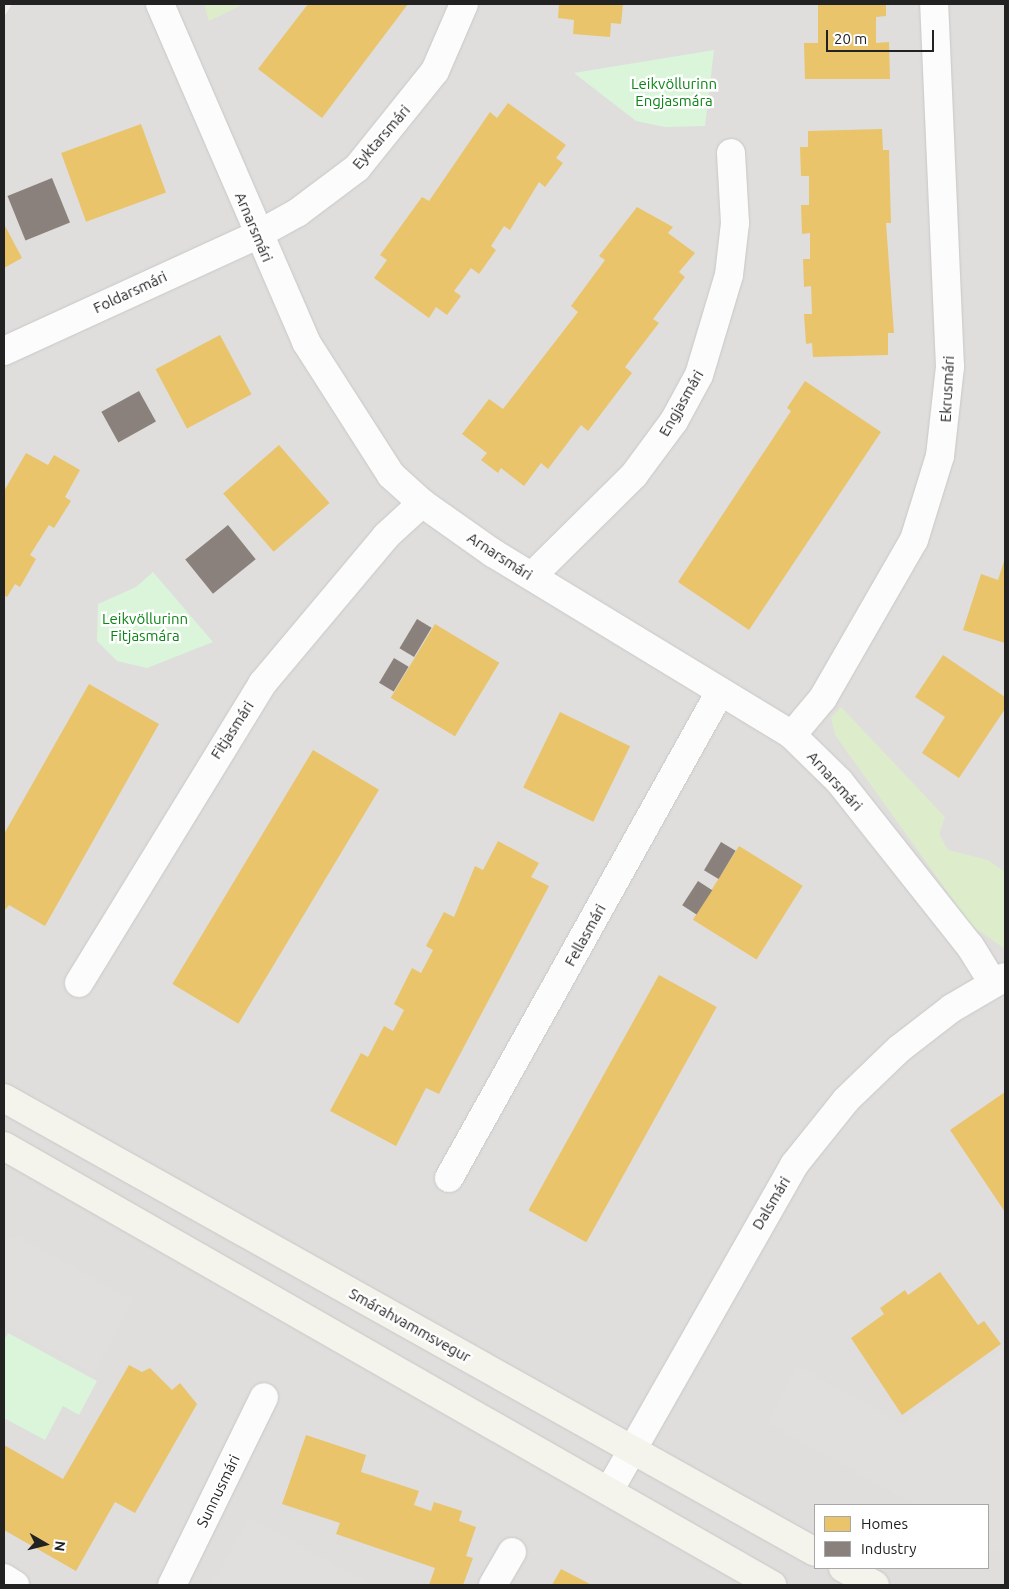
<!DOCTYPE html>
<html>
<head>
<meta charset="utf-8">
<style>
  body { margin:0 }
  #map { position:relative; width:1009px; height:1589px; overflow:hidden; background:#f0eeeb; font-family:Ubuntu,sans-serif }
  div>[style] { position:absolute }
  .residential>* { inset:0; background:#dfdedc }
  .grass>* { inset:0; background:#ddeccb }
  .park>* { inset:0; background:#daf5da }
  .parking>* { inset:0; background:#e0dfde }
  .homes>* { inset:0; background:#e9c46a; transform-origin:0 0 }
  .industry>* { inset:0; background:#8a817c; transform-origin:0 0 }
  .roads { filter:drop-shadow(0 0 1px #c9c8c7) drop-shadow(0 0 1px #c9c8c7) }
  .minor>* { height:28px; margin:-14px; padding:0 14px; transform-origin:14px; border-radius:14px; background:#fdfcfc }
  .tertiary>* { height:28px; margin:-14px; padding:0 14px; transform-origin:14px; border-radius:14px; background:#fdfcfc }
  .secondary>* { height:28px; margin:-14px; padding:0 14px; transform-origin:14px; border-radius:14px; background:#f4f4ed }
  span { translate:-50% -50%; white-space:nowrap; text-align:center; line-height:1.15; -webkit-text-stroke:5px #fff; paint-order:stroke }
  .park-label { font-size:15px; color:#0c8416 }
  .street-label { font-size:15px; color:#222 }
  .frame { position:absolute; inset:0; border:5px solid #222; pointer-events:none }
  .legend { position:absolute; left:814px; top:1504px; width:175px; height:65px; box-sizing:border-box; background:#fff; border:1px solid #a7a7a7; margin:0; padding:6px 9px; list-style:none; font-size:15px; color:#222 }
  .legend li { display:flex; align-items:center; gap:10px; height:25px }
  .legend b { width:25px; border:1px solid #a7a7a7 }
  .north { position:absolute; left:20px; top:1519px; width:50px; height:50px; -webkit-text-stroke:4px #fff; paint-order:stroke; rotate:98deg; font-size:14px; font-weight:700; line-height:20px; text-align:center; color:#222 }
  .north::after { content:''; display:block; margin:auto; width:18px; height:22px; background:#222; clip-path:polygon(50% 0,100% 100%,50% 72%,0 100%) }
  .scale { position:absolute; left:826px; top:30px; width:108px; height:22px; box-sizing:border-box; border:2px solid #222; border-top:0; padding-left:6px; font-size:15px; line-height:18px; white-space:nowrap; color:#222; -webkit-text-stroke:4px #fff; paint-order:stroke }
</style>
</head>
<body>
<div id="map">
  <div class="residential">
    <div style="clip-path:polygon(evenodd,12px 4px,1005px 4px,1005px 1585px,4px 1585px,4px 17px,12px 4px,815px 1505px,988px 1505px,988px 1568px,815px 1568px,815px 1505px)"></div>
  </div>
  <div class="grass">
    <div style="clip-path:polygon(204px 4px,244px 4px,209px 21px)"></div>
    <div style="clip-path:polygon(841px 707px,945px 817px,939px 834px,948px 850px,988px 860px,1005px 872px,1005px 949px,972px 926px,835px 735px,831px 718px)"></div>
  </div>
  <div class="park">
    <div style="clip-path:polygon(714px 50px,705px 126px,665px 127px,636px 121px,574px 73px)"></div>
    <div style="clip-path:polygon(153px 572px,213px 642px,147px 668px,117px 661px,97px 641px,98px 604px,136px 587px)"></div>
    <div style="clip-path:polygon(8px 1333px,97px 1381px,79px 1415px,63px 1406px,45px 1440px,4px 1418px,4px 1341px)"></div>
  </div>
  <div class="parking">
    <div style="clip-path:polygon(19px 1237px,133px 1300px,93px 1373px,4px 1324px,4px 1240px)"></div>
    <div style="clip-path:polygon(1005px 1347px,1005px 1556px,988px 1546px,988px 1505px,915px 1505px,768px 1423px,797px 1365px,901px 1424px)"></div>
    <div style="clip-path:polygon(250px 1517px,370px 1585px,211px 1585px)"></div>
  </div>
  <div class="homes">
    <div style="clip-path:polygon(308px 4px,408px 4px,322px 118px,258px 69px)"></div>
    <div style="clip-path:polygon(559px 4px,623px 4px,621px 24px,611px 23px,610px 37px,573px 34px,574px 20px,558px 18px)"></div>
    <div style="clip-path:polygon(818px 4px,886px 4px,886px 16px,876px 17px,876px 43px,889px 42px,890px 79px,805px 79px,804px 43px,818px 43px)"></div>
    <div style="clip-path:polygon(508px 103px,566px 145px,556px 158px,563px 163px,545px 187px,539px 182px,510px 230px,504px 226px,491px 246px,496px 250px,479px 274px,471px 268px,454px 291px,461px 296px,447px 315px,436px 307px,429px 318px,374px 278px,387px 260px,380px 255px,422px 197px,429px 201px,490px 112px,497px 118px)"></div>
    <div style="left:141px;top:124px;width:73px;height:85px;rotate:70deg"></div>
    <div style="clip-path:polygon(882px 129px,883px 150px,889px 150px,890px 189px,891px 223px,886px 223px,894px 333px,888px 333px,888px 355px,813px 357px,812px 343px,806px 344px,804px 314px,812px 314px,811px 286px,804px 287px,803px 259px,810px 259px,810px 233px,802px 234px,801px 205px,809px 205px,809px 176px,801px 176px,800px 147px,808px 147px,808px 131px)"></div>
    <div style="clip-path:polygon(637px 207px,673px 227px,668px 233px,695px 253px,679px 272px,685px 277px,653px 319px,659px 323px,625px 367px,632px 373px,588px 431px,581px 425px,548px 469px,541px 463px,524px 486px,501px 468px,498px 473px,481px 460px,487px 453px,462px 434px,489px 399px,503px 409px,517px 391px,578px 312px,571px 306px,605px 260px,599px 256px)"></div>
    <div style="clip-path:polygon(4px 224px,22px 258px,4px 268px)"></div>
    <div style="left:220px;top:335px;width:67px;height:73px;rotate:62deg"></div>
    <div style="clip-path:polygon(805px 381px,881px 432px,749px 630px,678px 582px,791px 411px,787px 408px)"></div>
    <div style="left:279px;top:445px;width:77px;height:74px;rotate:49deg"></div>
    <div style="clip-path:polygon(26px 453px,48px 465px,54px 455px,80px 470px,65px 497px,71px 501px,54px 528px,49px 525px,30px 555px,36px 559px,20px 587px,15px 584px,7px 597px,4px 595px,4px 491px)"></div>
    <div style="clip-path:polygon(1005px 558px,1005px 643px,963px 630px,981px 574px,998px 580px)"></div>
    <div style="left:435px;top:624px;width:75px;height:86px;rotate:31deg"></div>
    <div style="clip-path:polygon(943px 655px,1005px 697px,1005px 709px,959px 778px,922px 753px,945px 717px,915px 697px)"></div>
    <div style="clip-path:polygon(89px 684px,159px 724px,45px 926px,9px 905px,4px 911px,4px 834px)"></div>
    <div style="left:560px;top:712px;width:78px;height:84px;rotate:26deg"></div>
    <div style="left:313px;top:750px;width:77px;height:273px;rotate:31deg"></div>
    <div style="clip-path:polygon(498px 841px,539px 863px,531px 877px,549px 886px,439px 1094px,426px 1088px,396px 1146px,330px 1111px,361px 1053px,368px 1057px,384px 1026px,393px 1031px,404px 1010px,394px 1004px,412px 968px,421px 973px,433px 950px,426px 946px,444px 912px,454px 917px,475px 866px,483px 870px)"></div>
    <div style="left:739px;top:846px;width:75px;height:87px;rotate:32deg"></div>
    <div style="left:659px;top:975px;width:66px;height:269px;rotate:29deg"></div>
    <div style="clip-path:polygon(1005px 1092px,1005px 1212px,950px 1130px)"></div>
    <div style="clip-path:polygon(940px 1272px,978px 1325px,984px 1321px,1001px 1344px,902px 1415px,851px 1338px,884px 1314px,880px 1308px,905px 1290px,908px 1295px)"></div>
    <div style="clip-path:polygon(129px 1365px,142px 1372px,150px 1368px,172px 1390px,180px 1383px,197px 1404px,135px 1513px,115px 1502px,76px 1571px,4px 1530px,4px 1445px,63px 1479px)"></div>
    <div style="clip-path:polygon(306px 1435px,366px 1455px,361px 1472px,419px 1491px,414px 1505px,431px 1511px,434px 1502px,462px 1511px,459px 1521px,476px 1527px,466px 1556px,473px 1558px,463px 1585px,429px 1585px,435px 1568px,336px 1534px,340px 1523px,282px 1504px)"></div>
    <div style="clip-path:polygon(561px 1569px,592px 1585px,552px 1585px)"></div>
  </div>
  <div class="industry">
    <div style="left:52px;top:178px;width:48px;height:48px;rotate:68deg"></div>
    <div style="left:139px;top:391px;width:35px;height:43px;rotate:61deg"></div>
    <div style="left:228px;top:525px;width:44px;height:55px;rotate:51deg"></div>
    <div style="left:417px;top:619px;width:17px;height:34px;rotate:31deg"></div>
    <div style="left:394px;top:658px;width:17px;height:29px;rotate:31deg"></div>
    <div style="left:721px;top:842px;width:17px;height:33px;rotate:31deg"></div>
    <div style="left:698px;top:881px;width:17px;height:29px;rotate:33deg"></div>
  </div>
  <div class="roads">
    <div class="minor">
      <div style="left:4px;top:351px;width:278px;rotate:-24.6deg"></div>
      <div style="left:257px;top:235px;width:46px;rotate:-28.8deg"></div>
      <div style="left:297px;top:213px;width:75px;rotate:-36.9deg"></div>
      <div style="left:357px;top:168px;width:124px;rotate:-51.2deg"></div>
      <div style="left:435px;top:71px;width:73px;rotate:-66.6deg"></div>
      <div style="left:532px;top:576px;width:144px;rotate:-44.7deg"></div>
      <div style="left:634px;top:475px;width:67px;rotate:-53.5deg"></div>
      <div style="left:674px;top:421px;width:52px;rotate:-61.5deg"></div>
      <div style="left:699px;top:375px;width:104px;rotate:-73.3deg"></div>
      <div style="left:729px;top:275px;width:52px;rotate:-83.4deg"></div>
      <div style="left:735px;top:223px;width:70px;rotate:-93.3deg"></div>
      <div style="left:792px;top:735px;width:48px;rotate:-50deg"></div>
      <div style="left:823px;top:698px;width:182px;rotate:-60.1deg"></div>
      <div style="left:914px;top:540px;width:88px;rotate:-72.8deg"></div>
      <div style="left:940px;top:456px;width:90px;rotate:-83.6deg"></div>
      <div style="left:950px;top:367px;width:363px;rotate:-92.5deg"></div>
      <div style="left:79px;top:983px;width:351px;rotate:-58.5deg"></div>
      <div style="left:262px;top:684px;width:193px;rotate:-50deg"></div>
      <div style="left:386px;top:536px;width:49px;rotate:-42.5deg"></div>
      <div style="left:449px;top:1178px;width:556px;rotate:-60.86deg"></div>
      <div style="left:4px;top:1578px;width:13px;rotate:32deg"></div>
      <div style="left:172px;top:1585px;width:209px;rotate:-63.9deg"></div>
      <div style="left:493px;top:1585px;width:38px;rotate:-60deg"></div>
    </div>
    <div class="tertiary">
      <div style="left:160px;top:4px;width:368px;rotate:66.6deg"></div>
      <div style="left:306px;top:342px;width:158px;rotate:57.4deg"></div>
      <div style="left:391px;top:475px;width:42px;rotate:42.1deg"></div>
      <div style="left:422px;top:503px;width:87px;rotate:35.2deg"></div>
      <div style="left:493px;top:553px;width:350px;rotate:31.3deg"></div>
      <div style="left:792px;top:735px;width:66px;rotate:44.4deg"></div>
      <div style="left:839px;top:781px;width:211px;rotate:51.6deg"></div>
      <div style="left:970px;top:946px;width:44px;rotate:58.1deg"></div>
      <div style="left:609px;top:1491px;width:375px;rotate:-60.4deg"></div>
      <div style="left:794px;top:1165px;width:83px;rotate:-51.3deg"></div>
      <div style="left:846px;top:1100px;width:74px;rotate:-43.9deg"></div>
      <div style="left:899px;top:1049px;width:67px;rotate:-37.7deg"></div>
      <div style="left:952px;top:1008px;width:61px;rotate:-30.3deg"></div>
    </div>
    <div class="secondary">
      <div style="left:4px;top:1098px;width:929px;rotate:29.24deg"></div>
      <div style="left:4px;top:1146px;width:885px;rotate:29.75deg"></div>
      <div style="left:843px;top:1568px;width:36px;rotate:28deg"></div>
    </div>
  </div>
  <div class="park-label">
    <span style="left:674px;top:92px">Leikvöllurinn<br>Engjasmára</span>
    <span style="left:145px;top:627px">Leikvöllurinn<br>Fitjasmára</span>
  </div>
  <div class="street-label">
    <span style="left:381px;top:137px;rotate:-49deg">Eyktarsmári</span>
    <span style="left:254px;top:227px;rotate:67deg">Arnarsmári</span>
    <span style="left:130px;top:292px;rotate:-25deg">Foldarsmári</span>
    <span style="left:947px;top:389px;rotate:-87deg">Ekrusmári</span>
    <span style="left:681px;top:403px;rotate:-60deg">Engjasmári</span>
    <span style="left:500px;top:556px;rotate:33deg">Arnarsmári</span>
    <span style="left:232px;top:730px;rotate:-57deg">Fitjasmári</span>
    <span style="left:835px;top:781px;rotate:48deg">Arnarsmári</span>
    <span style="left:585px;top:935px;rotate:-61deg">Fellasmári</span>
    <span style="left:771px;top:1203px;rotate:-59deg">Dalsmári</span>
    <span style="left:410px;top:1325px;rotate:29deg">Smárahvammsvegur</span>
    <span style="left:218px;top:1491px;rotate:-64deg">Sunnusmári</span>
  </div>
  <div class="frame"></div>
  <ul class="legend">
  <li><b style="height:14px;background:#e9c46a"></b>Homes</li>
  <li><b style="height:14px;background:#8a817c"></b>Industry</li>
  </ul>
  <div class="north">N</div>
  <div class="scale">20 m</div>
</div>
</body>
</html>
